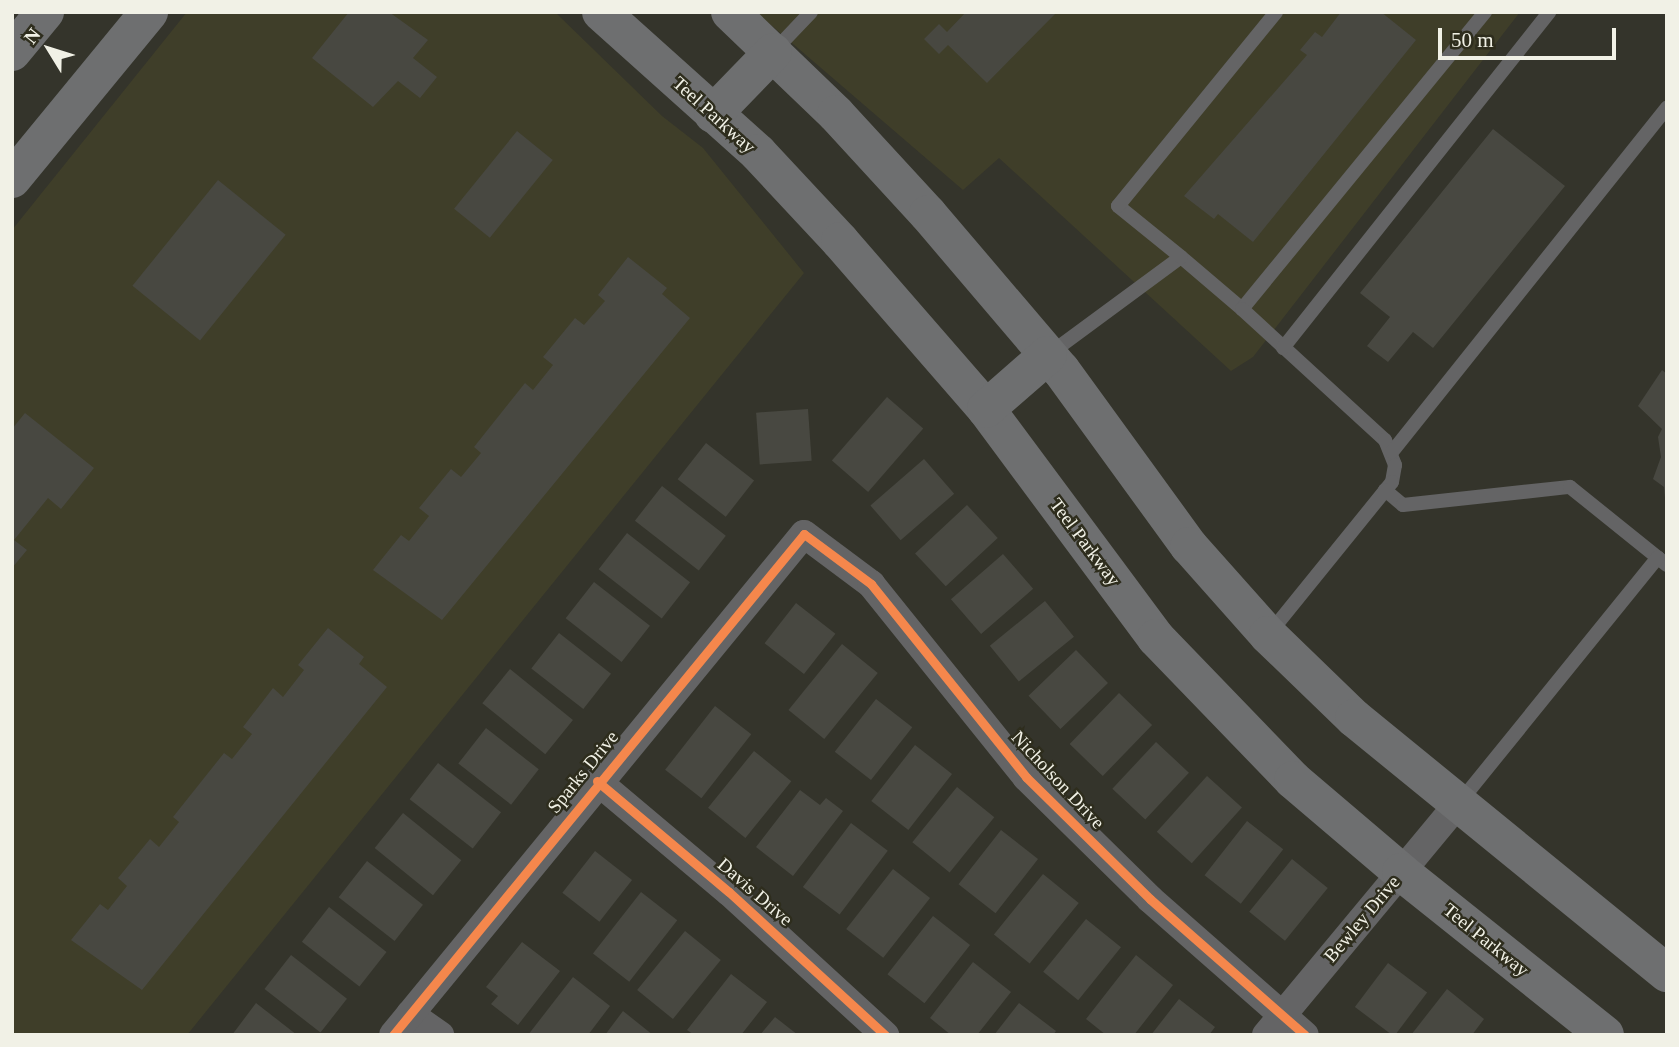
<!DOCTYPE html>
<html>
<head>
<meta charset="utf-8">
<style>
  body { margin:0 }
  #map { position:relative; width:1679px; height:1047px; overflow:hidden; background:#34342b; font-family:Georgia,serif }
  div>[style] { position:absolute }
  .built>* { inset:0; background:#3f3e29 }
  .building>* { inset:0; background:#484841; transform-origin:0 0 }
  .lane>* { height:14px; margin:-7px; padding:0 7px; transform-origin:7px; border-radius:7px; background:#646465 }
  .street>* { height:28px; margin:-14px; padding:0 14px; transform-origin:14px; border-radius:14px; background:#646465 }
  .secondary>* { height:38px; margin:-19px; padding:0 19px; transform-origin:19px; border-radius:19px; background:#6e6f70 }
  .cycleway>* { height:9px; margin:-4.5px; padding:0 4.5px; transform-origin:4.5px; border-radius:4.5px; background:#f5874c }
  span { translate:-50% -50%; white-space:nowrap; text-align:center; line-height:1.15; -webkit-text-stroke:5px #2e2d1d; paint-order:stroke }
  .street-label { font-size:19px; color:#f1f1e6 }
  .frame { position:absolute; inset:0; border:14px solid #f1f1e6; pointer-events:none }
  .north { position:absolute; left:14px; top:14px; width:70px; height:70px; -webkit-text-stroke:5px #2e2d1d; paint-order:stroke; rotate:308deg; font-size:19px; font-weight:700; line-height:28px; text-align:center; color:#f1f1e6 }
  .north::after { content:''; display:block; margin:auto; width:24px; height:32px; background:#f1f1e6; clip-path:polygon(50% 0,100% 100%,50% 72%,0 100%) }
  .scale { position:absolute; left:1438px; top:28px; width:178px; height:32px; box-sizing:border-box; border:4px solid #f1f1e6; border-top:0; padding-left:9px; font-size:21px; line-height:24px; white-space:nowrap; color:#f1f1e6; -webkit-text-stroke:5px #2e2d1d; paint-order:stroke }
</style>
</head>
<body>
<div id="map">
  <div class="built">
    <div style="clip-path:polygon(187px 12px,555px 12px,662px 116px,703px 148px,804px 273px,187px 1035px,12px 1035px,12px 230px)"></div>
    <div style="clip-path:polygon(756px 12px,1520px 12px,1253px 357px,1231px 371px,999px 158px,963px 190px)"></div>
  </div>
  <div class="building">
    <div style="clip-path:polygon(349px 12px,389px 12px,428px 40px,413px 58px,437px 77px,420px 98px,398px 81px,373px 107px,312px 58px)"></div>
    <div style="clip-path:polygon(966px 12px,1057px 12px,987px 83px,948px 45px,939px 54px,924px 39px,939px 24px,947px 32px)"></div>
    <div style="clip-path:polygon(1341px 12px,1381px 12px,1416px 40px,1253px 242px,1218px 214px,1214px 219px,1184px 196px,1307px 55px,1300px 50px,1315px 32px,1322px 37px)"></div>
    <div style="clip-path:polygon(1493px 129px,1565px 186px,1433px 348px,1413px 332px,1388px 362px,1367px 346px,1390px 317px,1360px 293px)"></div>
    <div style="left:517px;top:131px;width:46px;height:100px;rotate:39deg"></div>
    <div style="left:218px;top:180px;width:87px;height:136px;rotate:39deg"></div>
    <div style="clip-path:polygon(628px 257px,667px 288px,662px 294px,690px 318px,442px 620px,373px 570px,401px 535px,409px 541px,429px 516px,419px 508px,451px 469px,461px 477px,481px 453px,474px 447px,525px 383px,533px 390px,553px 365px,543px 357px,575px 318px,584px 325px,605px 301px,598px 295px)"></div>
    <div style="clip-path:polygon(1662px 370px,1667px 374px,1665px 498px,1664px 487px,1653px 479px,1661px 457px,1658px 437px,1662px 429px,1638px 406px)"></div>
    <div style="left:887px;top:397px;width:48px;height:84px;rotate:41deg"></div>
    <div style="left:808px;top:409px;width:52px;height:52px;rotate:86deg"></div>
    <div style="clip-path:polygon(25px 413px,94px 468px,61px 509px,48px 498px,14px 540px,27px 550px,12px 568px,12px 429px)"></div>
    <div style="left:706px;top:443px;width:61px;height:46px;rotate:38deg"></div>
    <div style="left:924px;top:459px;width:46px;height:71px;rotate:49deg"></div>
    <div style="left:662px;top:486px;width:81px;height:44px;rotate:38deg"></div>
    <div style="left:967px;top:505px;width:45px;height:71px;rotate:47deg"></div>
    <div style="left:627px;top:533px;width:80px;height:46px;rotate:38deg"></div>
    <div style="left:1003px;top:554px;width:46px;height:69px;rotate:49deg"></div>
    <div style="left:594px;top:582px;width:71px;height:46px;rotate:38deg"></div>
    <div style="left:1045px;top:601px;width:46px;height:71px;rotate:51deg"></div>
    <div style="left:796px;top:603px;width:50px;height:51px;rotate:38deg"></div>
    <div style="clip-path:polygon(328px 628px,364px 657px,359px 664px,387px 687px,142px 990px,71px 940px,100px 904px,108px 910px,127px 886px,118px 878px,150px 839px,159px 847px,179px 822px,173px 817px,224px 753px,232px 759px,252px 734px,243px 727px,273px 688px,283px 697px,304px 670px,298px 665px)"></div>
    <div style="left:559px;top:633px;width:66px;height:45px;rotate:38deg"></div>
    <div style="left:842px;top:644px;width:46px;height:85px;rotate:39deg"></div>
    <div style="left:1076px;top:650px;width:46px;height:66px;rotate:46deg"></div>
    <div style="left:510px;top:669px;width:81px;height:44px;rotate:39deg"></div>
    <div style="left:1119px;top:693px;width:46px;height:71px;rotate:44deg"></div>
    <div style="left:876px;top:699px;width:46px;height:67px;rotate:38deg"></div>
    <div style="left:715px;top:706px;width:46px;height:81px;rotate:38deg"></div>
    <div style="left:486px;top:728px;width:67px;height:45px;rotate:38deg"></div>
    <div style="left:1156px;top:742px;width:45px;height:64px;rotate:43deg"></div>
    <div style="left:915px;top:745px;width:47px;height:71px;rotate:38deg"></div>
    <div style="left:754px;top:751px;width:48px;height:73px;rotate:39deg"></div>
    <div style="left:438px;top:763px;width:80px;height:46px;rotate:38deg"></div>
    <div style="left:1207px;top:776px;width:47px;height:75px;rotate:42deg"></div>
    <div style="left:957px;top:787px;width:48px;height:71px;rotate:39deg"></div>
    <div style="clip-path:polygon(800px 790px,820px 805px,826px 798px,843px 811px,793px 876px,756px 847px)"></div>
    <div style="left:403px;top:813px;width:75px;height:45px;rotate:39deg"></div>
    <div style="left:1247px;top:821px;width:46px;height:69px;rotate:38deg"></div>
    <div style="left:851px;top:823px;width:46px;height:80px;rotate:37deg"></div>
    <div style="left:1001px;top:830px;width:47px;height:69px;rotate:38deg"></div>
    <div style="left:595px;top:851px;width:47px;height:53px;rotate:38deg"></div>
    <div style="left:1292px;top:859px;width:46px;height:68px;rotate:39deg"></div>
    <div style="left:367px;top:861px;width:71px;height:46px;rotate:38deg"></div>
    <div style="left:893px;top:869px;width:47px;height:76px;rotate:38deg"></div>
    <div style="left:1043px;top:874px;width:46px;height:78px;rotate:39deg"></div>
    <div style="left:641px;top:892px;width:46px;height:78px;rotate:38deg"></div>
    <div style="left:329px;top:907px;width:73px;height:44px;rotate:38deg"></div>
    <div style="left:933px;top:916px;width:47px;height:74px;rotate:38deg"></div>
    <div style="left:1086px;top:919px;width:45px;height:68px;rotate:39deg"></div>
    <div style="left:685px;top:931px;width:46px;height:76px;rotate:39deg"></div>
    <div style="clip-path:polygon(522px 942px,560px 971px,518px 1025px,491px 1004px,498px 996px,486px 987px)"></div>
    <div style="left:291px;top:955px;width:71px;height:43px;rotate:38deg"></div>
    <div style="clip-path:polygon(1136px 955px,1173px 985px,1134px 1035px,1106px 1035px,1086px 1019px)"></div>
    <div style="clip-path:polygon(973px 962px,1011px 992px,977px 1035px,951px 1035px,930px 1018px)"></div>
    <div style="left:1388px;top:963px;width:49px;height:55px;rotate:37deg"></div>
    <div style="clip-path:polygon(731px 974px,767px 1002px,741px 1035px,694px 1035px,687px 1030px)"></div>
    <div style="clip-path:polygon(573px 977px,610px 1006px,588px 1035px,528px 1035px)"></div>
    <div style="clip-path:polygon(1447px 989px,1484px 1019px,1472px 1035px,1411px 1035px)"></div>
    <div style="clip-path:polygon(1179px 999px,1215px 1027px,1209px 1035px,1151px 1035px)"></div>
    <div style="clip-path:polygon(256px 1003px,297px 1035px,232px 1035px)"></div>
    <div style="clip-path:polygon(1019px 1003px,1056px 1031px,1053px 1035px,994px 1035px)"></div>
    <div style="clip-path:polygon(623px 1011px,653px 1035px,605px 1035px)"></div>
    <div style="clip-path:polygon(775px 1017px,798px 1035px,760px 1035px)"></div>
  </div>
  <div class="lane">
    <div style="left:774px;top:51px;width:54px;rotate:-46.5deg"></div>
    <div style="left:1181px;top:257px;width:80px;rotate:40.4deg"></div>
    <div style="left:1242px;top:309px;width:384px;rotate:-50.7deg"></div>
    <div style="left:1242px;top:309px;width:194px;rotate:42.5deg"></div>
    <div style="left:1385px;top:440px;width:27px;rotate:68deg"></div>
    <div style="left:1395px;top:465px;width:17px;rotate:100deg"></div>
    <div style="left:1392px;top:482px;width:196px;rotate:129deg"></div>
    <div style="left:1283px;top:348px;width:429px;rotate:-51.6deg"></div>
    <div style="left:1048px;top:355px;width:165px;rotate:-36.4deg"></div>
    <div style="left:1181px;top:257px;width:81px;rotate:-141deg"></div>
    <div style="left:1118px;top:206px;width:250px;rotate:-50.8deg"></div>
    <div style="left:1392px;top:452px;width:441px;rotate:-51.4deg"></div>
    <div style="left:1385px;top:490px;width:23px;rotate:40deg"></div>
    <div style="left:1403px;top:505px;width:168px;rotate:-6.2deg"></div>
    <div style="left:1570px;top:487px;width:124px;rotate:38.8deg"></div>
    <div style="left:1459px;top:803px;width:316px;rotate:-51deg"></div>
  </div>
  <div class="street">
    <div style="left:597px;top:781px;width:172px;rotate:40.1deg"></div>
    <div style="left:729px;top:892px;width:212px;rotate:42.5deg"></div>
    <div style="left:410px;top:1014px;width:37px;rotate:35deg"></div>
    <div style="left:393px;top:1035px;width:648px;rotate:-50.64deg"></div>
    <div style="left:804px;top:534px;width:84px;rotate:36.7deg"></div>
    <div style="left:871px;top:584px;width:248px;rotate:51.2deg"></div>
    <div style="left:1026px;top:777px;width:174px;rotate:44.5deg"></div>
    <div style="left:1150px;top:899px;width:206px;rotate:41.3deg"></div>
    <div style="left:1266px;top:1035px;width:300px;rotate:-50.3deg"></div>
  </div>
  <div class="secondary">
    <div style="left:601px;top:12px;width:211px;rotate:41.9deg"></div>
    <div style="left:758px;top:153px;width:120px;rotate:47deg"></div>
    <div style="left:840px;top:241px;width:223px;rotate:49deg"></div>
    <div style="left:986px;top:409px;width:285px;rotate:53.4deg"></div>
    <div style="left:1156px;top:638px;width:197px;rotate:46deg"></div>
    <div style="left:1293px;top:780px;width:142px;rotate:40.4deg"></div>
    <div style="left:1401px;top:872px;width:261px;rotate:38.6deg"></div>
    <div style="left:730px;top:12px;width:147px;rotate:43.9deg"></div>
    <div style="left:836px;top:114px;width:136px;rotate:47.4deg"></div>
    <div style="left:928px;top:214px;width:205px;rotate:49.6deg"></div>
    <div style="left:1061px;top:370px;width:218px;rotate:54deg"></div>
    <div style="left:1189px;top:546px;width:119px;rotate:48.4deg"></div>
    <div style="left:1268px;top:635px;width:120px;rotate:44deg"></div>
    <div style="left:1354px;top:718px;width:404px;rotate:39.2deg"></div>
    <div style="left:12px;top:52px;width:52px;rotate:-50.5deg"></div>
    <div style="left:713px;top:114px;width:86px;rotate:-45.9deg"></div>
    <div style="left:12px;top:179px;width:216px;rotate:-50.6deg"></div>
    <div style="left:986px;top:409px;width:82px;rotate:-41.1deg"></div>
  </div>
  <div class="cycleway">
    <div style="left:597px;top:781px;width:172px;rotate:40.1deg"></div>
    <div style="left:729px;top:892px;width:212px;rotate:42.5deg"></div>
    <div style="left:393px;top:1035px;width:648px;rotate:-50.64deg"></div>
    <div style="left:804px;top:534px;width:84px;rotate:36.7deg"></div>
    <div style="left:871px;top:584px;width:248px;rotate:51.2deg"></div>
    <div style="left:1026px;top:777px;width:174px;rotate:44.5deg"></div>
    <div style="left:1150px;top:899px;width:206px;rotate:41.3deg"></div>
  </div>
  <div class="street-label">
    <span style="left:714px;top:115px;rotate:42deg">Teel Parkway</span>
    <span style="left:1085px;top:542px;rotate:53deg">Teel Parkway</span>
    <span style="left:583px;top:772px;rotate:-51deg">Sparks Drive</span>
    <span style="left:1058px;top:780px;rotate:47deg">Nicholson Drive</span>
    <span style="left:755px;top:892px;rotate:41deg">Davis Drive</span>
    <span style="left:1362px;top:919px;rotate:-50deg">Bewley Drive</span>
    <span style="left:1486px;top:940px;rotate:39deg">Teel Parkway</span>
  </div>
  <div class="frame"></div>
  <div class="north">N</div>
  <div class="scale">50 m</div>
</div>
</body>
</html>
